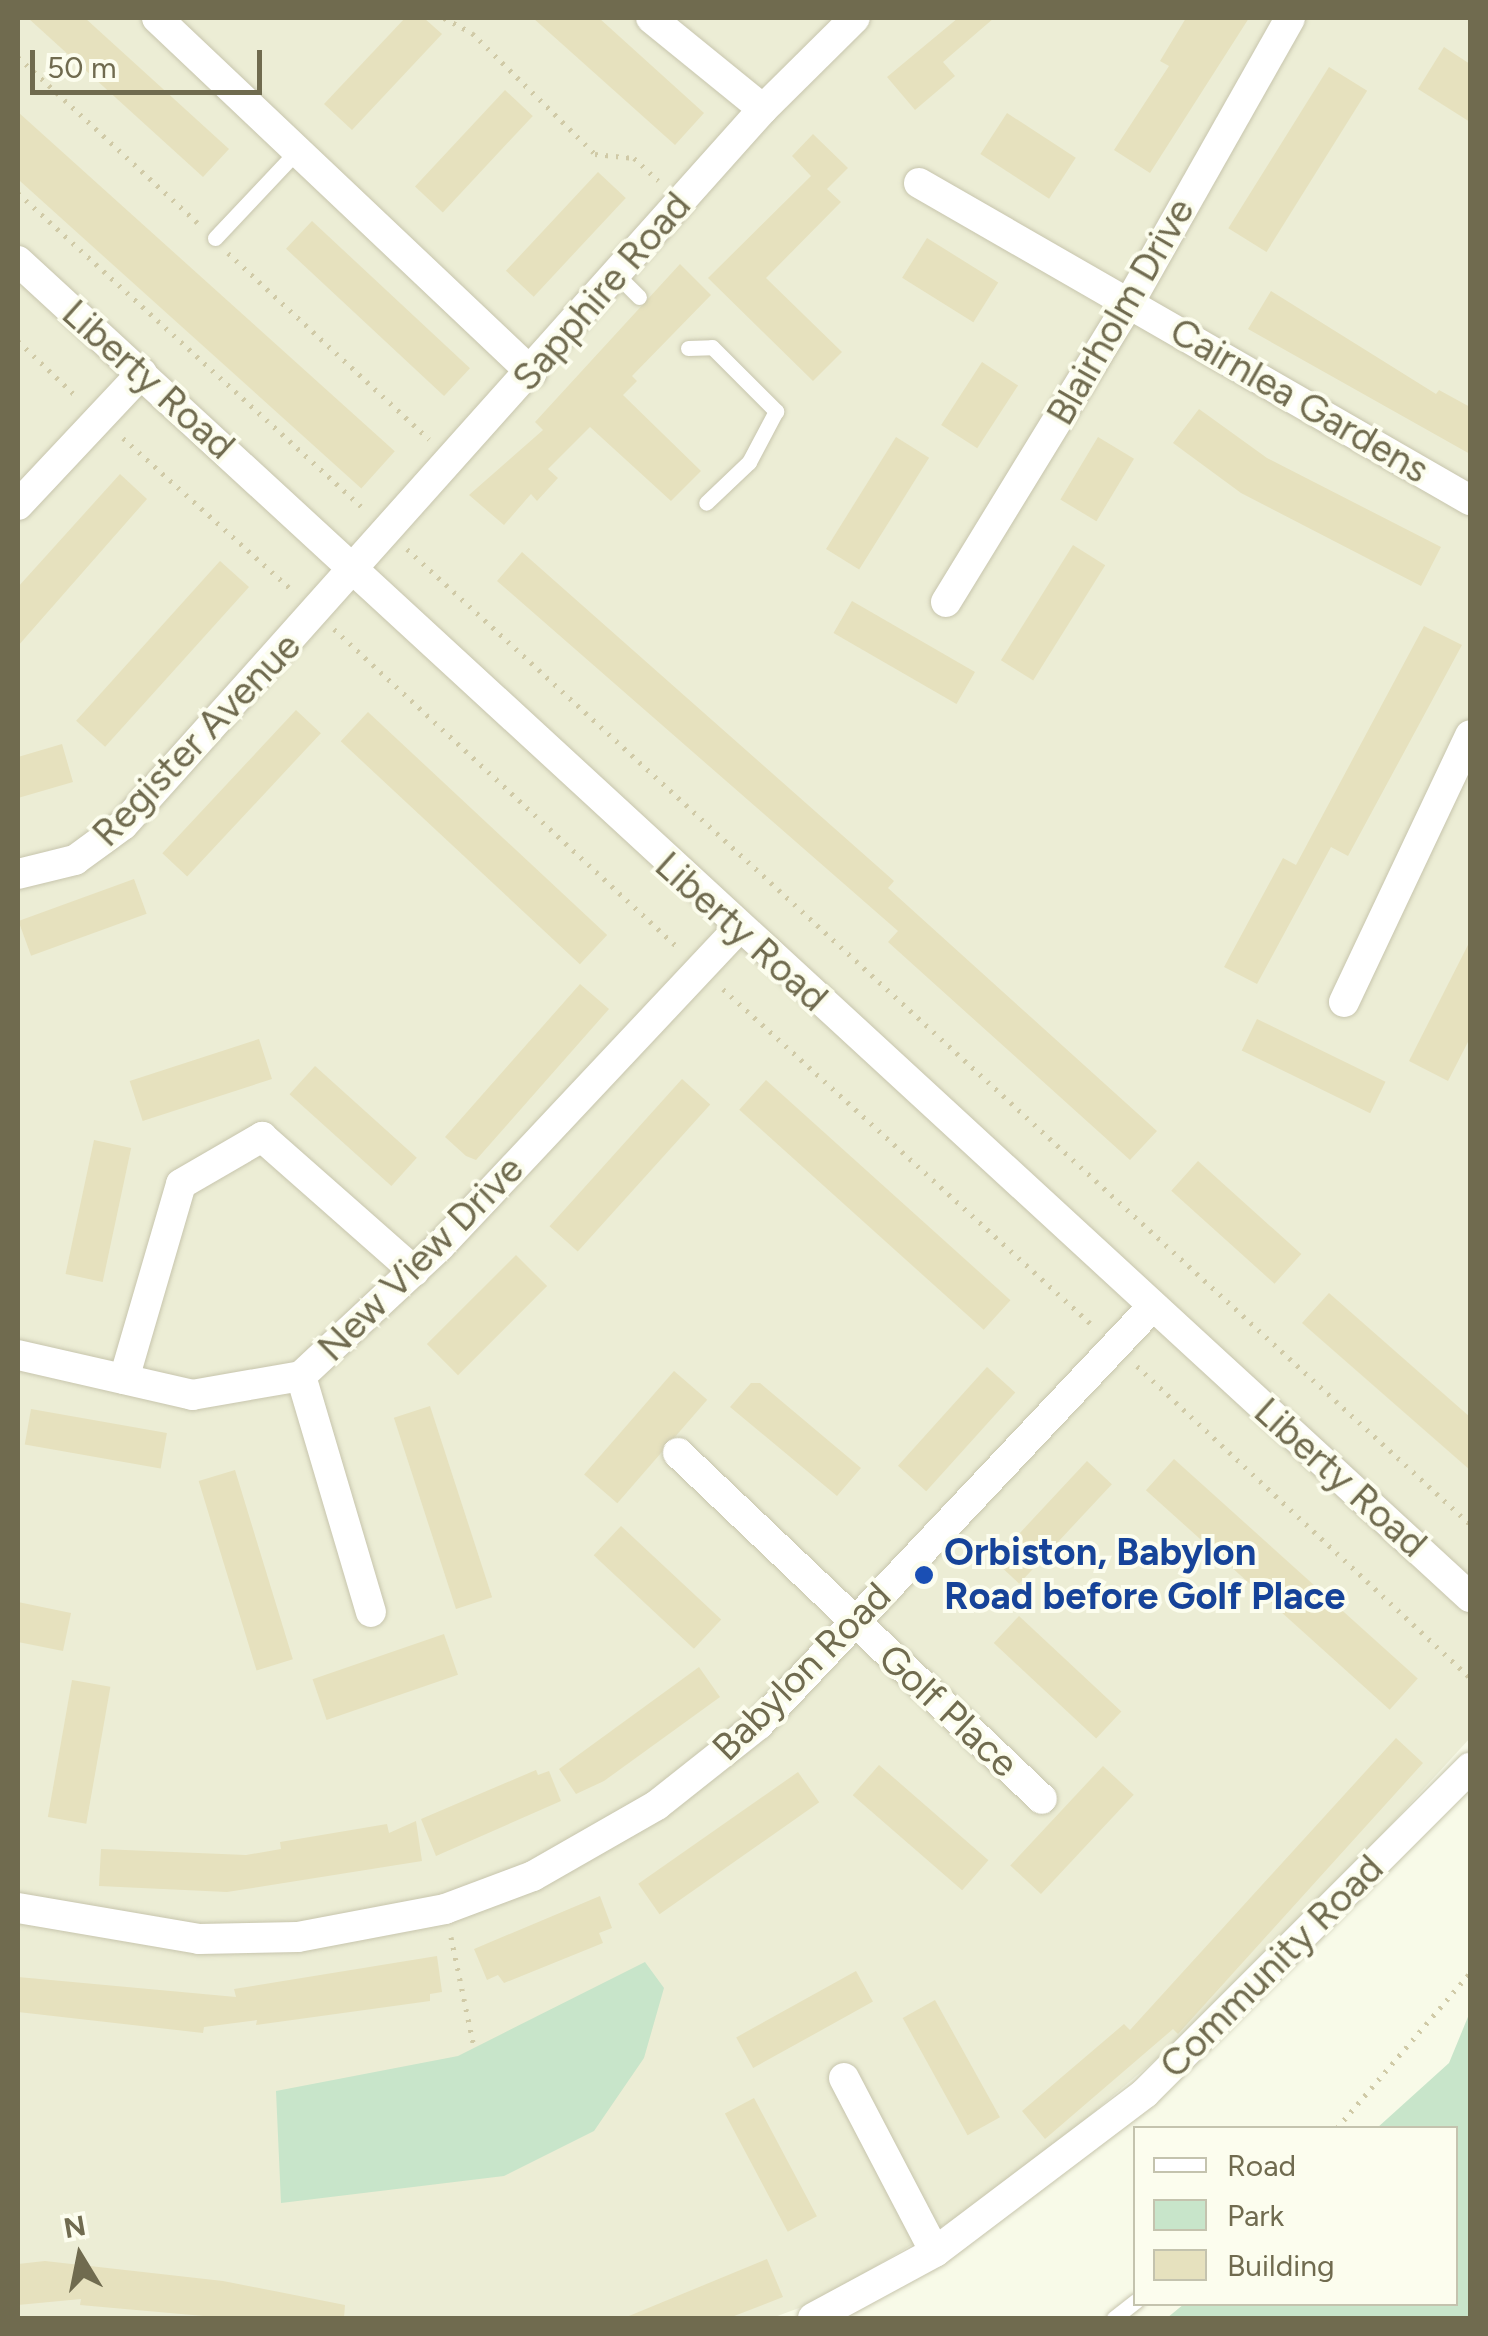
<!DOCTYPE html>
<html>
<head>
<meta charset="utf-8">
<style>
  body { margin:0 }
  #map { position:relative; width:1488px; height:2336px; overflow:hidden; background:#f8fae8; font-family:Figtree,sans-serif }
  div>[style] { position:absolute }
  .residential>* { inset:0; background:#ecedd5 }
  .green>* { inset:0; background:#c8e5ca }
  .building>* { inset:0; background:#e6e1be; transform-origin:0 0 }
  .path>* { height:5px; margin-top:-2.5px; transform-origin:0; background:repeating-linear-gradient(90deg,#d0caa7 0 2.5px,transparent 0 10.5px) }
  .roads { filter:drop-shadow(0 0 2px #c7c5ad) drop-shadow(0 0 2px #c7c5ad) }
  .service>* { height:15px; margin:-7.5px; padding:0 7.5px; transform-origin:7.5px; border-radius:7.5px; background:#fff }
  .minor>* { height:30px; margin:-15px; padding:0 15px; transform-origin:15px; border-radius:15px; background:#fff }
  .dots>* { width:28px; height:28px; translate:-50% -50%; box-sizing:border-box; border:5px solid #fcfdee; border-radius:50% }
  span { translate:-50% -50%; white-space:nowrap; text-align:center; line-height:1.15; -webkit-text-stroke:8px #fcfdee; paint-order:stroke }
  .street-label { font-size:38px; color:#706b4f }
  .transit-label { font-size:38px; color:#164399; font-weight:700 }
  .left { translate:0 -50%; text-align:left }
  .frame { position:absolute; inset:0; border:20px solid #706b4f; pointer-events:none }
  .legend { position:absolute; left:1133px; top:2126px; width:325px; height:180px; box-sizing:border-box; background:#fcfdee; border:2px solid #c4c3ae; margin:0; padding:12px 18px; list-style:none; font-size:30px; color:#706b4f }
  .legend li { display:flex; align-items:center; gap:20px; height:50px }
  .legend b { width:50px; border:2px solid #c4c3ae }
  .north { position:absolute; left:30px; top:2206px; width:100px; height:100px; -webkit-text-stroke:8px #fcfdee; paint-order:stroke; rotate:350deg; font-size:28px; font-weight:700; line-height:40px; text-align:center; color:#706b4f }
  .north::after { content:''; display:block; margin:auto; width:35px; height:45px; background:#706b4f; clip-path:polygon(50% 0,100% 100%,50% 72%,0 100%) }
  .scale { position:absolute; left:30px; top:50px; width:232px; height:45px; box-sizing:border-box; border:5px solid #706b4f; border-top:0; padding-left:12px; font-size:30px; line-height:35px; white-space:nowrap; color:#706b4f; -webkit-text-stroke:8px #fcfdee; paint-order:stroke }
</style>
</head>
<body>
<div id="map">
  <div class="residential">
    <div style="clip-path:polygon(18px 18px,1470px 18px,1470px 1738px,1248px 1981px,1001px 2191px,818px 2301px,772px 2318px,18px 2318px)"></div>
  </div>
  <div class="green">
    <div style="clip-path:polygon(645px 1962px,664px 1988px,644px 2058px,594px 2131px,504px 2176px,281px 2203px,276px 2091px,458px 2056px)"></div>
    <div style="clip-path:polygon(1470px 2012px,1470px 2318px,1167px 2318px,1184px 2304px,1456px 2304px,1456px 2128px,1377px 2128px,1449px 2063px)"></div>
  </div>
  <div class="building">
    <div style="clip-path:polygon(28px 18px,85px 18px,229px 149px,203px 177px)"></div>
    <div style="clip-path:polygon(405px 18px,424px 18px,442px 34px,352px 130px,324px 104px)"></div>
    <div style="clip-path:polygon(533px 18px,599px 18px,704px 113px,675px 145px)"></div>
    <div style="clip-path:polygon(958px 18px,994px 18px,943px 62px,955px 76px,915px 110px,887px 77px)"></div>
    <div style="clip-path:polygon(1186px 18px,1249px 18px,1150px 173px,1114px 150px,1169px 66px,1160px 61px)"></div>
    <div style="clip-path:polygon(1444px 47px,1470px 64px,1470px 122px,1418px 89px)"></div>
    <div style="left:1329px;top:67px;width:45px;height:190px;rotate:32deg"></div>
    <div style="left:505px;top:90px;width:38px;height:132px;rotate:43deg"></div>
    <div style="left:18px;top:112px;width:507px;height:50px;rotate:42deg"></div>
    <div style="left:1007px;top:113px;width:82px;height:49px;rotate:33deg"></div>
    <div style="clip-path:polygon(813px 134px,848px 168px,827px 189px,841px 202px,766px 278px,842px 352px,813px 381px,708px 278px,811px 176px,792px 156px)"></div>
    <div style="left:598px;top:172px;width:38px;height:135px;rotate:43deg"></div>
    <div style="left:312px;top:221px;width:216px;height:38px;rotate:43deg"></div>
    <div style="left:927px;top:238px;width:84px;height:47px;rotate:32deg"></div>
    <div style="clip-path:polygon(680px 264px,711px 295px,632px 376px,637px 381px,623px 395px,701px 471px,671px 501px,590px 427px,548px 469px,558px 478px,537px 501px,531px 494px,504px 525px,469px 495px,543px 430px,535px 422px)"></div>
    <div style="clip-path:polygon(1271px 291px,1436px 394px,1439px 390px,1470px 407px,1470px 454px,1248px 329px)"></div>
    <div style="left:982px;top:362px;width:43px;height:75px;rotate:33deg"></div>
    <div style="clip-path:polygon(1199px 409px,1267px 458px,1441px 547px,1421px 586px,1241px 493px,1173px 443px)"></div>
    <div style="left:896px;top:437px;width:39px;height:132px;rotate:32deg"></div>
    <div style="left:1098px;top:437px;width:42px;height:73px;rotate:31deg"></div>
    <div style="clip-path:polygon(120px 474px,147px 499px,18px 646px,18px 587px)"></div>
    <div style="left:1073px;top:545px;width:38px;height:136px;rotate:32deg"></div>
    <div style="clip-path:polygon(522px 552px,894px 881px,888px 888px,1157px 1131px,1130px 1160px,888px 942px,898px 931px,497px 581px)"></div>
    <div style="left:220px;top:561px;width:39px;height:215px;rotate:42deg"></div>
    <div style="left:852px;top:601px;width:142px;height:37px;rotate:30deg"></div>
    <div style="clip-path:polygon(1424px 626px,1462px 645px,1348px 856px,1331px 847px,1257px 984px,1224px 967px,1283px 858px,1296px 865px)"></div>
    <div style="left:296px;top:710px;width:34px;height:196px;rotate:43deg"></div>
    <div style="left:368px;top:712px;width:327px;height:40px;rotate:43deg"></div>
    <div style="clip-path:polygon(62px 744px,73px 782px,18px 798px,18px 757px)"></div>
    <div style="left:134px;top:879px;width:37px;height:123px;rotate:70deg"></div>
    <div style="clip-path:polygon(1470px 941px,1470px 1038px,1448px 1081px,1409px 1061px)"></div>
    <div style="clip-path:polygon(580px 984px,609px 1009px,476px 1160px,466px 1156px,445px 1137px)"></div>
    <div style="left:1257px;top:1019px;width:143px;height:35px;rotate:26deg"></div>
    <div style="left:259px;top:1039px;width:42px;height:136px;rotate:72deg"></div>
    <div style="left:315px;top:1066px;width:137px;height:38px;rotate:42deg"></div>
    <div style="left:682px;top:1079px;width:38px;height:198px;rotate:42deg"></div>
    <div style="left:766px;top:1080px;width:329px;height:40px;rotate:42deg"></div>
    <div style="left:94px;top:1140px;width:38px;height:137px;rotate:12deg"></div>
    <div style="left:1198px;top:1161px;width:139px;height:40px;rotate:42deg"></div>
    <div style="left:516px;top:1255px;width:44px;height:126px;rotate:45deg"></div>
    <div style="clip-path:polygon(1329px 1293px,1470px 1417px,1470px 1470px,1302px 1323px)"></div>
    <div style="left:987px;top:1367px;width:38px;height:133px;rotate:42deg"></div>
    <div style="left:674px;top:1371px;width:44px;height:137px;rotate:41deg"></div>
    <div style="clip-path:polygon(751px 1383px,760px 1383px,861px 1468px,837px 1496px,730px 1407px)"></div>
    <div style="left:430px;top:1406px;width:201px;height:38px;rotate:72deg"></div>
    <div style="left:31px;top:1409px;width:138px;height:36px;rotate:10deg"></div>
    <div style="left:1174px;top:1459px;width:328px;height:42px;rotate:42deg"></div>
    <div style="left:1087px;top:1461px;width:34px;height:136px;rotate:43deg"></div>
    <div style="left:235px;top:1470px;width:198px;height:38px;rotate:73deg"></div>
    <div style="left:621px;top:1526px;width:137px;height:40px;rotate:43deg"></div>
    <div style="clip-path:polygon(18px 1602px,71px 1613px,63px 1651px,18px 1642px)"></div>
    <div style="left:1019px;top:1616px;width:140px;height:37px;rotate:43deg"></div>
    <div style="left:444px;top:1634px;width:43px;height:139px;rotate:71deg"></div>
    <div style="clip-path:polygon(699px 1667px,720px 1697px,604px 1781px,576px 1794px,559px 1769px)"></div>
    <div style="left:72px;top:1680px;width:39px;height:139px;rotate:10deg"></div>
    <div style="clip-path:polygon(1396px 1738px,1423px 1763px,1178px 2034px,1173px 2029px,1045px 2139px,1022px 2111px,1124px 2024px,1130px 2030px)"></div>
    <div style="left:879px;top:1765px;width:145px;height:40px;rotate:41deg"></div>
    <div style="left:1103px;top:1766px;width:42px;height:136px;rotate:43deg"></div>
    <div style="clip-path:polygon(536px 1770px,538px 1775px,549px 1771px,561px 1801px,436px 1856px,421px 1819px)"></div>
    <div style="left:798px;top:1772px;width:37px;height:195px;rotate:55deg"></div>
    <div style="clip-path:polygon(416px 1821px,422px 1861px,227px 1892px,99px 1886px,101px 1849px,246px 1855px,281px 1849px,280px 1842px,387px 1824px,389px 1833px)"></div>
    <div style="clip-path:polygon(600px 1896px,612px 1928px,599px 1933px,603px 1943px,504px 1983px,498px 1975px,487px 1980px,474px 1949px)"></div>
    <div style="clip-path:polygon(437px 1956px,442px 1992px,430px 1994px,430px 2001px,256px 2025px,257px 2020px,204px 2027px,203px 2033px,18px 2012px,18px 1977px,236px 1997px,234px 1989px)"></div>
    <div style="left:856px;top:1971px;width:35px;height:137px;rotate:61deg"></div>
    <div style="left:935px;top:2000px;width:134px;height:37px;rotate:61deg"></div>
    <div style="left:754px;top:2098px;width:134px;height:33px;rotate:62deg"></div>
    <div style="clip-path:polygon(767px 2259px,783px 2297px,729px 2318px,624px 2318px)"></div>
    <div style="clip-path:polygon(45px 2261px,223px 2281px,345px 2305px,344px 2318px,226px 2318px,80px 2305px,81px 2299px,18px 2305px,18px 2264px)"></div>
  </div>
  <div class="path">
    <div style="left:444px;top:18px;width:32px;rotate:28deg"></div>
    <div style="left:472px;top:33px;width:173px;rotate:44.5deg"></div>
    <div style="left:595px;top:154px;width:39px;rotate:6deg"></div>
    <div style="left:634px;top:158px;width:33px;rotate:43deg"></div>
    <div style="left:18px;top:57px;width:246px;rotate:42.7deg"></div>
    <div style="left:18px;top:193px;width:471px;rotate:42.4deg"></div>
    <div style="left:228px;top:253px;width:274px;rotate:42.8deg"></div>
    <div style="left:18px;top:341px;width:81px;rotate:43.5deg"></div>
    <div style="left:123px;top:438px;width:229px;rotate:42deg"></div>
    <div style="left:407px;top:549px;width:1442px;rotate:42.53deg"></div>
    <div style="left:334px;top:629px;width:469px;rotate:42.8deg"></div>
    <div style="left:723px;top:989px;width:499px;rotate:42.3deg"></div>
    <div style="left:1137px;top:1366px;width:456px;rotate:43.1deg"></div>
    <div style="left:451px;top:1937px;width:112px;rotate:78.2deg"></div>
    <div style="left:1337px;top:2128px;width:204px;rotate:-49.4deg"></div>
  </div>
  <div class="roads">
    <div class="service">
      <div style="left:215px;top:238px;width:118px;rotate:-46.7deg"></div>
      <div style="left:617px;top:275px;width:31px;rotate:45deg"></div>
      <div style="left:688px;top:348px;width:24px;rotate:-2deg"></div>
      <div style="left:712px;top:347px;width:91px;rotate:45deg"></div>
      <div style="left:776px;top:411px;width:58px;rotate:117.9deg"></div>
      <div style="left:749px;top:462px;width:59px;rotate:136.4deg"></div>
      <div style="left:1114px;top:2318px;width:28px;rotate:-38deg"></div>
    </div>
    <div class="minor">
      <div style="left:157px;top:18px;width:516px;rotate:43.43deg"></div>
      <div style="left:651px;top:18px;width:144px;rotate:39.1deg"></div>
      <div style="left:919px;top:183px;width:636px;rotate:29.91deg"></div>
      <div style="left:18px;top:261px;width:1973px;rotate:42.62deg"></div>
      <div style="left:18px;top:505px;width:181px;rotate:-46.8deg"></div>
      <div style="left:946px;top:602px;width:351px;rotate:-58.5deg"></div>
      <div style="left:1129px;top:303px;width:327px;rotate:-60.5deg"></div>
      <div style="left:18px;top:874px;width:59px;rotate:-13.8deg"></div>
      <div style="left:75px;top:860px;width:59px;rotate:-36.1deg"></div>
      <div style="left:123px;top:825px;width:960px;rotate:-48.21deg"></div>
      <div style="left:763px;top:109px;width:129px;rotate:-44.7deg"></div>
      <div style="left:1344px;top:1002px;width:295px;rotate:-64.7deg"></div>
      <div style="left:18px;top:1355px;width:179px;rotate:12.9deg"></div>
      <div style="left:192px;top:1395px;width:111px;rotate:-9.9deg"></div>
      <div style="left:301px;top:1376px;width:190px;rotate:-43.1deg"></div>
      <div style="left:440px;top:1246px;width:435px;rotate:-46.8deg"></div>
      <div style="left:301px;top:1376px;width:246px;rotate:73.5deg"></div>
      <div style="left:124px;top:1379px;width:203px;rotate:-73.7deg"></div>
      <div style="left:181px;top:1184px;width:94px;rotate:-30.1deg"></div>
      <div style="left:262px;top:1137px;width:203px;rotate:41.4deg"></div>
      <div style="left:678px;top:1453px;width:502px;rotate:43.55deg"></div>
      <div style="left:18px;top:1908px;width:184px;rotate:9.7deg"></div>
      <div style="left:199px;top:1939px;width:99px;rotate:-1.2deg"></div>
      <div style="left:298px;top:1937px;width:150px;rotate:-10.8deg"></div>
      <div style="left:445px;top:1909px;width:94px;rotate:-20.6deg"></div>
      <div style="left:533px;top:1876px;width:143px;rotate:-29.8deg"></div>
      <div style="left:657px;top:1805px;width:129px;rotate:-38.4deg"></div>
      <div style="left:758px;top:1725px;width:574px;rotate:-46.69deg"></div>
      <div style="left:844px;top:2078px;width:196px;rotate:62.4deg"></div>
      <div style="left:813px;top:2318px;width:139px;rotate:-28.4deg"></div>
      <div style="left:935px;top:2252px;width:263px;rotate:-37.1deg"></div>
      <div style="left:1145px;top:2093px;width:460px;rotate:-45deg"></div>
    </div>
  </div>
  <div class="dots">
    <div style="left:924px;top:1575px;background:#1a4fb4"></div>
  </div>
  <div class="street-label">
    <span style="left:602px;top:292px;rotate:-49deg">Sapphire Road</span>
    <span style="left:1121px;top:312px;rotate:-60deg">Blairholm Drive</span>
    <span style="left:148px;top:380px;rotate:42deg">Liberty Road</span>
    <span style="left:1299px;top:401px;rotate:30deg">Cairnlea Gardens</span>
    <span style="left:197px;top:740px;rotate:-46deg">Register Avenue</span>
    <span style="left:741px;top:932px;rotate:42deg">Liberty Road</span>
    <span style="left:421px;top:1259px;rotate:-45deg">New View Drive</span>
    <span style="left:1340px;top:1478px;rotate:42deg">Liberty Road</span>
    <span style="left:802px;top:1672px;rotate:-45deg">Babylon Road</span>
    <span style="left:948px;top:1711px;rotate:43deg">Golf Place</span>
    <span style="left:1272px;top:1967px;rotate:-45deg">Community Road</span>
  </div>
  <div class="transit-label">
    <span class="left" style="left:944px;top:1575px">Orbiston, Babylon<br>Road before Golf Place</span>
  </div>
  <div class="frame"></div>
  <ul class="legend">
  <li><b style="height:12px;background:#fff"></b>Road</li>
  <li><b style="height:28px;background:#c8e5ca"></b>Park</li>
  <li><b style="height:28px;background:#e6e1be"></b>Building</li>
  </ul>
  <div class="north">N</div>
  <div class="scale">50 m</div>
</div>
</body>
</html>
